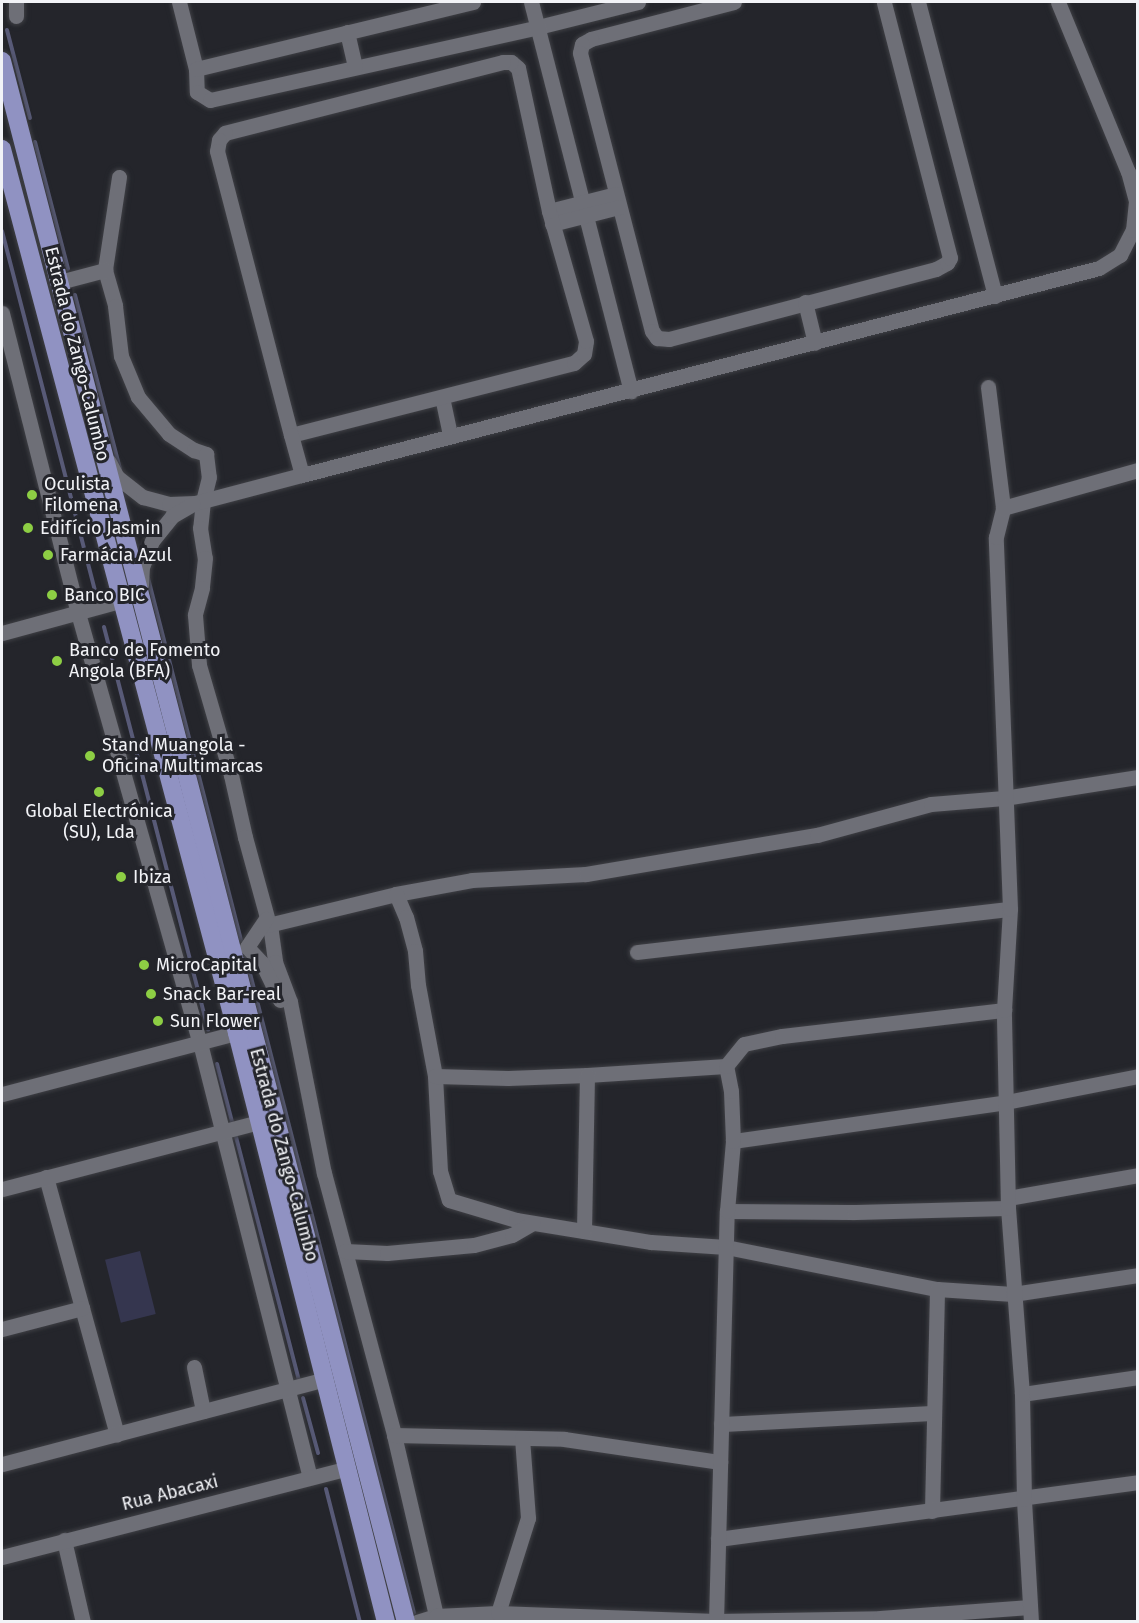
<!DOCTYPE html>
<html>
<head>
<meta charset="utf-8">
<style>
  body { margin:0 }
  #map { position:relative; width:1139px; height:1623px; overflow:hidden; background:#24252b; font-family:"Fira Sans",sans-serif }
  div>[style] { position:absolute }
  .green>* { inset:0; background:#35364f; transform-origin:0 0 }
  .stream>* { height:4px; margin:-2px; padding:0 2px; transform-origin:2px; border-radius:2px; background:#585a77 }
  .roads { filter:drop-shadow(0 0 2px #3f4045) drop-shadow(0 0 2px #3f4045) }
  .street>* { height:15px; margin:-7.5px; padding:0 7.5px; transform-origin:7.5px; border-radius:7.5px; background:#6e6f77 }
  .primary>* { height:18px; margin:-9px; padding:0 9px; transform-origin:9px; border-radius:9px; background:#9092c2 }
  .dots>* { width:16px; height:16px; translate:-50% -50%; box-sizing:border-box; border:3px solid #24252b; border-radius:50% }
  span { translate:-50% -50%; white-space:nowrap; text-align:center; line-height:1.15; -webkit-text-stroke:6px #24252b; paint-order:stroke }
  .street-label { font-size:18px; color:#f2f3f7 }
  .poi-label { font-size:18px; color:#f2f3f7 }
  .left { translate:0 -50%; text-align:left }
  .frame { position:absolute; inset:0; border:3px solid #f2f3f7; pointer-events:none }
</style>
</head>
<body>
<div id="map">
  <div class="green">
    <div style="left:140px;top:1251px;width:65px;height:36px;rotate:76deg"></div>
  </div>
  <div class="stream">
    <div style="left:7px;top:30px;width:91px;rotate:75.4deg"></div>
    <div style="left:35px;top:142px;width:131px;rotate:75.4deg"></div>
    <div style="left:2px;top:231px;width:372px;rotate:75.5deg"></div>
    <div style="left:75px;top:295px;width:180px;rotate:75.5deg"></div>
    <div style="left:148px;top:578px;width:374px;rotate:75.6deg"></div>
    <div style="left:104px;top:627px;width:416px;rotate:75.5deg"></div>
    <div style="left:245px;top:954px;width:680px;rotate:75.62deg"></div>
    <div style="left:217px;top:1064px;width:60px;rotate:75.5deg"></div>
    <div style="left:236px;top:1137px;width:252px;rotate:75.5deg"></div>
    <div style="left:303px;top:1398px;width:57px;rotate:74.7deg"></div>
    <div style="left:326px;top:1489px;width:137px;rotate:75.7deg"></div>
  </div>
  <div class="roads">
    <div class="street">
      <div style="left:179px;top:2px;width:69px;rotate:75.8deg"></div>
      <div style="left:196px;top:69px;width:23px;rotate:88deg"></div>
      <div style="left:197px;top:92px;width:15px;rotate:32deg"></div>
      <div style="left:210px;top:100px;width:336px;rotate:-12.5deg"></div>
      <div style="left:538px;top:27px;width:103px;rotate:-14deg"></div>
      <div style="left:531px;top:2px;width:402px;rotate:75.6deg"></div>
      <div style="left:734px;top:2px;width:148px;rotate:165.5deg"></div>
      <div style="left:591px;top:39px;width:10px;rotate:151deg"></div>
      <div style="left:582px;top:44px;width:9px;rotate:103deg"></div>
      <div style="left:580px;top:53px;width:287px;rotate:75.5deg"></div>
      <div style="left:652px;top:331px;width:9px;rotate:54deg"></div>
      <div style="left:657px;top:338px;width:12px;rotate:5deg"></div>
      <div style="left:669px;top:339px;width:276px;rotate:-14.7deg"></div>
      <div style="left:936px;top:269px;width:13px;rotate:-29deg"></div>
      <div style="left:947px;top:263px;width:6px;rotate:-59deg"></div>
      <div style="left:950px;top:258px;width:264px;rotate:-104.5deg"></div>
      <div style="left:918px;top:2px;width:304px;rotate:75.3deg"></div>
      <div style="left:16px;top:16px;width:14px;rotate:-90deg"></div>
      <div style="left:347px;top:32px;width:36px;rotate:77deg"></div>
      <div style="left:196px;top:69px;width:285px;rotate:-13.6deg"></div>
      <div style="left:119px;top:177px;width:94px;rotate:98.6deg"></div>
      <div style="left:105px;top:270px;width:37px;rotate:74deg"></div>
      <div style="left:115px;top:306px;width:50px;rotate:83.2deg"></div>
      <div style="left:121px;top:356px;width:44px;rotate:67.5deg"></div>
      <div style="left:138px;top:397px;width:48px;rotate:50deg"></div>
      <div style="left:169px;top:434px;width:30px;rotate:33deg"></div>
      <div style="left:194px;top:450px;width:13px;rotate:18deg"></div>
      <div style="left:206px;top:454px;width:23px;rotate:83deg"></div>
      <div style="left:209px;top:477px;width:25px;rotate:104deg"></div>
      <div style="left:203px;top:501px;width:27px;rotate:96deg"></div>
      <div style="left:200px;top:528px;width:30px;rotate:81deg"></div>
      <div style="left:205px;top:558px;width:30px;rotate:96deg"></div>
      <div style="left:202px;top:588px;width:28px;rotate:105deg"></div>
      <div style="left:195px;top:615px;width:50px;rotate:85.4deg"></div>
      <div style="left:199px;top:665px;width:115px;rotate:73.8deg"></div>
      <div style="left:231px;top:775px;width:64px;rotate:77.3deg"></div>
      <div style="left:245px;top:837px;width:98px;rotate:74.7deg"></div>
      <div style="left:271px;top:932px;width:30px;rotate:82deg"></div>
      <div style="left:275px;top:962px;width:43px;rotate:69.4deg"></div>
      <div style="left:290px;top:1002px;width:174px;rotate:78.8deg"></div>
      <div style="left:324px;top:1173px;width:271px;rotate:75deg"></div>
      <div style="left:394px;top:1435px;width:186px;rotate:76.9deg"></div>
      <div style="left:549px;top:211px;width:69px;rotate:-14.2deg"></div>
      <div style="left:552px;top:224px;width:69px;rotate:-14.2deg"></div>
      <div style="left:59px;top:282px;width:48px;rotate:-14.6deg"></div>
      <div style="left:805px;top:302px;width:42px;rotate:76.3deg"></div>
      <div style="left:2px;top:313px;width:309px;rotate:75.8deg"></div>
      <div style="left:78px;top:613px;width:447px;rotate:74.2deg"></div>
      <div style="left:200px;top:1043px;width:448px;rotate:75.8deg"></div>
      <div style="left:988px;top:387px;width:122px;rotate:82.9deg"></div>
      <div style="left:442px;top:397px;width:40px;rotate:78deg"></div>
      <div style="left:291px;top:435px;width:292px;rotate:-14.3deg"></div>
      <div style="left:574px;top:363px;width:13px;rotate:-42deg"></div>
      <div style="left:584px;top:354px;width:13px;rotate:-81deg"></div>
      <div style="left:586px;top:341px;width:135px;rotate:-105.9deg"></div>
      <div style="left:549px;top:211px;width:146px;rotate:-102.2deg"></div>
      <div style="left:518px;top:68px;width:9px;rotate:-139deg"></div>
      <div style="left:511px;top:62px;width:8px;rotate:180deg"></div>
      <div style="left:503px;top:62px;width:287px;rotate:165.7deg"></div>
      <div style="left:225px;top:133px;width:9px;rotate:131deg"></div>
      <div style="left:219px;top:140px;width:11px;rotate:100deg"></div>
      <div style="left:217px;top:151px;width:293px;rotate:75.4deg"></div>
      <div style="left:291px;top:435px;width:41px;rotate:74.6deg"></div>
      <div style="left:302px;top:475px;width:823px;rotate:-14.56deg"></div>
      <div style="left:1099px;top:268px;width:25px;rotate:-32deg"></div>
      <div style="left:1120px;top:255px;width:28px;rotate:-63deg"></div>
      <div style="left:1133px;top:230px;width:29px;rotate:-84deg"></div>
      <div style="left:1136px;top:201px;width:30px;rotate:-105deg"></div>
      <div style="left:1128px;top:172px;width:184px;rotate:-112.4deg"></div>
      <div style="left:109px;top:462px;width:17px;rotate:62deg"></div>
      <div style="left:117px;top:477px;width:33px;rotate:38deg"></div>
      <div style="left:143px;top:497px;width:27px;rotate:15deg"></div>
      <div style="left:169px;top:504px;width:26px;rotate:-2deg"></div>
      <div style="left:195px;top:503px;width:111px;rotate:-14.7deg"></div>
      <div style="left:141px;top:585px;width:18px;rotate:-87deg"></div>
      <div style="left:142px;top:567px;width:28px;rotate:-69deg"></div>
      <div style="left:152px;top:541px;width:32px;rotate:-51deg"></div>
      <div style="left:172px;top:516px;width:24px;rotate:-30deg"></div>
      <div style="left:2px;top:633px;width:122px;rotate:-15.2deg"></div>
      <div style="left:396px;top:894px;width:77px;rotate:-10.4deg"></div>
      <div style="left:472px;top:880px;width:114px;rotate:-3deg"></div>
      <div style="left:586px;top:874px;width:234px;rotate:-9.6deg"></div>
      <div style="left:817px;top:835px;width:118px;rotate:-15.2deg"></div>
      <div style="left:931px;top:804px;width:73px;rotate:-4.7deg"></div>
      <div style="left:1004px;top:798px;width:136px;rotate:-8.9deg"></div>
      <div style="left:268px;top:925px;width:132px;rotate:-13.6deg"></div>
      <div style="left:396px;top:894px;width:25px;rotate:67deg"></div>
      <div style="left:406px;top:917px;width:35px;rotate:75deg"></div>
      <div style="left:415px;top:951px;width:34px;rotate:85deg"></div>
      <div style="left:418px;top:985px;width:93px;rotate:79.4deg"></div>
      <div style="left:435px;top:1076px;width:95px;rotate:87deg"></div>
      <div style="left:440px;top:1171px;width:30px;rotate:73deg"></div>
      <div style="left:449px;top:1200px;width:70px;rotate:16.6deg"></div>
      <div style="left:516px;top:1220px;width:137px;rotate:9.3deg"></div>
      <div style="left:651px;top:1242px;width:75px;rotate:3.8deg"></div>
      <div style="left:726px;top:1247px;width:215px;rotate:11.3deg"></div>
      <div style="left:937px;top:1289px;width:76px;rotate:3.8deg"></div>
      <div style="left:1013px;top:1294px;width:126px;rotate:-8.6deg"></div>
      <div style="left:247px;top:947px;width:22px;rotate:47deg"></div>
      <div style="left:262px;top:963px;width:41px;rotate:64.1deg"></div>
      <div style="left:247px;top:947px;width:34px;rotate:-56deg"></div>
      <div style="left:637px;top:952px;width:375px;rotate:-6.6deg"></div>
      <div style="left:435px;top:1076px;width:73px;rotate:1.6deg"></div>
      <div style="left:508px;top:1078px;width:79px;rotate:-2.2deg"></div>
      <div style="left:587px;top:1075px;width:139px;rotate:-3.7deg"></div>
      <div style="left:2px;top:1094px;width:243px;rotate:-14.6deg"></div>
      <div style="left:733px;top:1141px;width:276px;rotate:-8.1deg"></div>
      <div style="left:1006px;top:1102px;width:135px;rotate:-11.1deg"></div>
      <div style="left:46px;top:1177px;width:267px;rotate:74.6deg"></div>
      <div style="left:2px;top:1189px;width:266px;rotate:-14.6deg"></div>
      <div style="left:1008px;top:1198px;width:132px;rotate:-10deg"></div>
      <div style="left:727px;top:1211px;width:127px;rotate:0.5deg"></div>
      <div style="left:854px;top:1212px;width:154px;rotate:-1.5deg"></div>
      <div style="left:584px;top:1231px;width:156px;rotate:-88.9deg"></div>
      <div style="left:345px;top:1251px;width:42px;rotate:2.7deg"></div>
      <div style="left:387px;top:1253px;width:87px;rotate:-5.3deg"></div>
      <div style="left:474px;top:1245px;width:39px;rotate:-15deg"></div>
      <div style="left:512px;top:1235px;width:24px;rotate:-30deg"></div>
      <div style="left:2px;top:1329px;width:83px;rotate:-14.7deg"></div>
      <div style="left:194px;top:1367px;width:45px;rotate:78.4deg"></div>
      <div style="left:1022px;top:1394px;width:117px;rotate:-8.3deg"></div>
      <div style="left:721px;top:1424px;width:213px;rotate:-3deg"></div>
      <div style="left:394px;top:1435px;width:170px;rotate:1.3deg"></div>
      <div style="left:564px;top:1439px;width:158px;rotate:8.4deg"></div>
      <div style="left:2px;top:1464px;width:334px;rotate:-14.7deg"></div>
      <div style="left:932px;top:1511px;width:222px;rotate:-88.7deg"></div>
      <div style="left:718px;top:1539px;width:424px;rotate:-7.7deg"></div>
      <div style="left:64px;top:1540px;width:84px;rotate:77deg"></div>
      <div style="left:2px;top:1557px;width:357px;rotate:-14.4deg"></div>
      <div style="left:498px;top:1613px;width:100px;rotate:-72.5deg"></div>
      <div style="left:528px;top:1518px;width:80px;rotate:-94.3deg"></div>
      <div style="left:417px;top:1622px;width:20px;rotate:-18deg"></div>
      <div style="left:436px;top:1616px;width:62px;rotate:-2.8deg"></div>
      <div style="left:498px;top:1613px;width:218px;rotate:2.1deg"></div>
      <div style="left:716px;top:1621px;width:164px;rotate:-1deg"></div>
      <div style="left:880px;top:1618px;width:150px;rotate:-4.2deg"></div>
      <div style="left:716px;top:1622px;width:411px;rotate:-88.5deg"></div>
      <div style="left:727px;top:1211px;width:70px;rotate:-85.1deg"></div>
      <div style="left:733px;top:1141px;width:50px;rotate:-92.3deg"></div>
      <div style="left:731px;top:1091px;width:25px;rotate:-101deg"></div>
      <div style="left:726px;top:1066px;width:28px;rotate:-51deg"></div>
      <div style="left:744px;top:1044px;width:39px;rotate:-12deg"></div>
      <div style="left:782px;top:1036px;width:224px;rotate:-6.7deg"></div>
      <div style="left:1031px;top:1622px;width:123px;rotate:-93.3deg"></div>
      <div style="left:1024px;top:1499px;width:105px;rotate:-91.1deg"></div>
      <div style="left:1022px;top:1394px;width:187px;rotate:-94.3deg"></div>
      <div style="left:1008px;top:1208px;width:198px;rotate:-91.2deg"></div>
      <div style="left:1004px;top:1010px;width:101px;rotate:-86.6deg"></div>
      <div style="left:1010px;top:909px;width:372px;rotate:-92.2deg"></div>
      <div style="left:996px;top:537px;width:30px;rotate:-76deg"></div>
      <div style="left:1003px;top:508px;width:140px;rotate:-15.7deg"></div>
    </div>
    <div class="primary">
      <div style="left:2px;top:61px;width:1612px;rotate:75.49deg"></div>
      <div style="left:2px;top:149px;width:915px;rotate:75.11deg"></div>
      <div style="left:237px;top:1033px;width:608px;rotate:75.8deg"></div>
    </div>
  </div>
  <div class="dots">
    <div style="left:32px;top:495px;background:#8dce44"></div>
    <div style="left:28px;top:528px;background:#8dce44"></div>
    <div style="left:48px;top:555px;background:#8dce44"></div>
    <div style="left:52px;top:595px;background:#8dce44"></div>
    <div style="left:57px;top:661px;background:#8dce44"></div>
    <div style="left:90px;top:756px;background:#8dce44"></div>
    <div style="left:99px;top:792px;background:#8dce44"></div>
    <div style="left:121px;top:877px;background:#8dce44"></div>
    <div style="left:144px;top:965px;background:#8dce44"></div>
    <div style="left:151px;top:994px;background:#8dce44"></div>
    <div style="left:158px;top:1021px;background:#8dce44"></div>
  </div>
  <div class="street-label">
    <span style="left:77px;top:354px;rotate:76deg">Estrada do Zango-Calumbo</span>
    <span style="left:284px;top:1155px;rotate:75deg">Estrada do Zango-Calumbo</span>
    <span style="left:170px;top:1493px;rotate:-14deg">Rua Abacaxi</span>
  </div>
  <div class="poi-label">
    <span class="left" style="left:44px;top:495px">Oculista<br>Filomena</span>
    <span class="left" style="left:40px;top:528px">Edifício Jasmin</span>
    <span class="left" style="left:60px;top:555px">Farmácia Azul</span>
    <span class="left" style="left:64px;top:595px">Banco BIC</span>
    <span class="left" style="left:69px;top:661px">Banco de Fomento<br>Angola (BFA)</span>
    <span class="left" style="left:102px;top:756px">Stand Muangola -<br>Oficina Multimarcas</span>
    <span style="left:99px;top:822px">Global Electrónica<br>(SU), Lda</span>
    <span class="left" style="left:133px;top:877px">Ibiza</span>
    <span class="left" style="left:156px;top:965px">MicroCapital</span>
    <span class="left" style="left:163px;top:994px">Snack Bar-real</span>
    <span class="left" style="left:170px;top:1021px">Sun Flower</span>
  </div>
  <div class="frame"></div>
</div>
</body>
</html>
